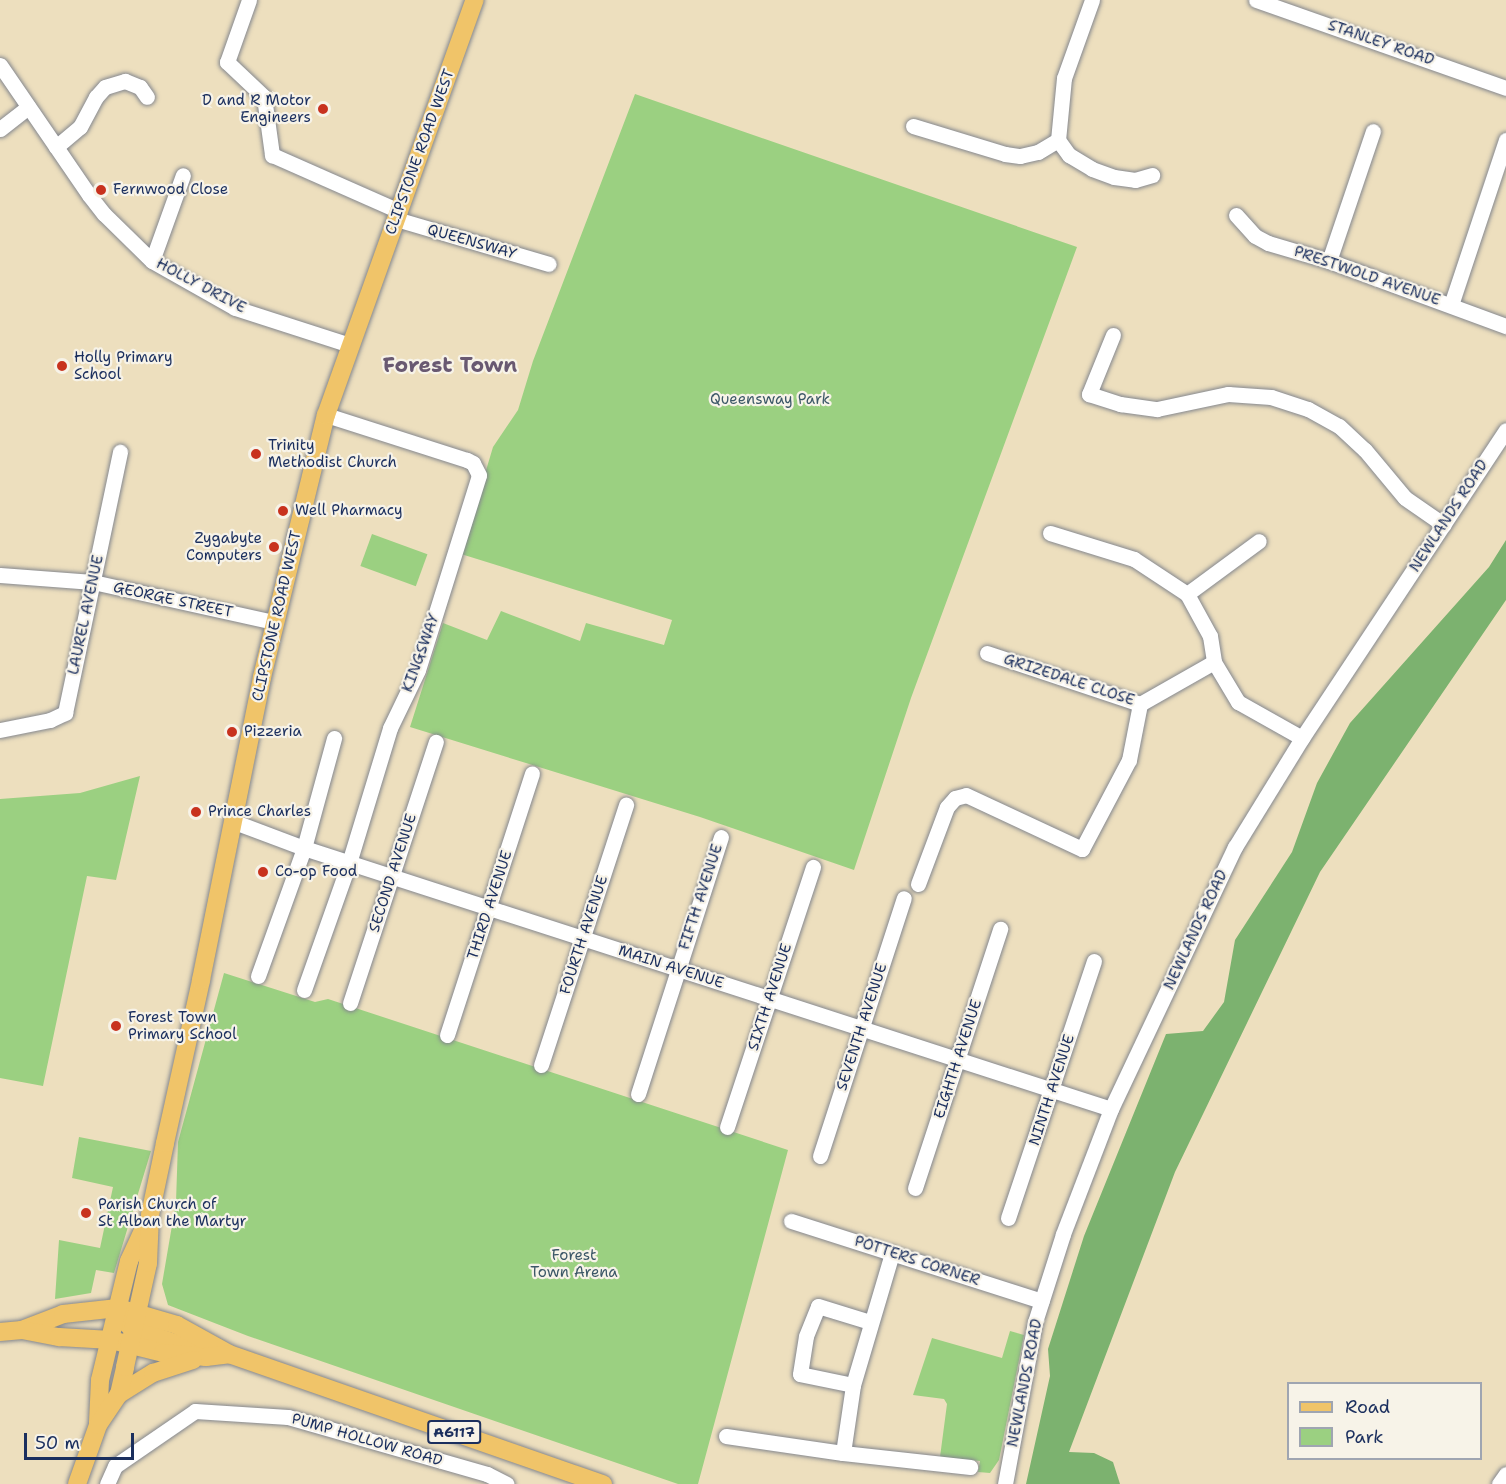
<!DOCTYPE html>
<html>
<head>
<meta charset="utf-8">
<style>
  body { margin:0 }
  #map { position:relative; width:1506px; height:1484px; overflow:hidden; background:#eddfbe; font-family:"Shantell Sans",sans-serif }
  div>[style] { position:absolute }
  .green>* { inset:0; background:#9bd081; transform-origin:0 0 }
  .forest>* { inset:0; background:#7cb26f }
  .roads { filter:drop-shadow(0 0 2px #84878e) drop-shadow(0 0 2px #84878e) }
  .minor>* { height:15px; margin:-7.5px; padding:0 7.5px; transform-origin:7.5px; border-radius:7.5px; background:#fff }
  .major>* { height:18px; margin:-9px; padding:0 9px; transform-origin:9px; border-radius:9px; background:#f0c469 }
  .dots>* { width:16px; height:16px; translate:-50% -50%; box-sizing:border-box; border:3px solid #f7f3e8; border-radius:50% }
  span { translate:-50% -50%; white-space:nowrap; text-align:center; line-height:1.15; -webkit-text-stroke:4.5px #f7f3e8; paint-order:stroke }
  .shield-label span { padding:2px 4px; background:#f7f3e8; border:2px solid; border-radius:4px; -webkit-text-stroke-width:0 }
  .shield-label { font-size:14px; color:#1b2f5e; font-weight:700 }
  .street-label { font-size:15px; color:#1b2f5e }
  .poi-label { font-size:15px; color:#1b2f5e }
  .right { translate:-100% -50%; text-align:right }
  .left { translate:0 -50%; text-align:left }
  .park-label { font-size:15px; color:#3b5767 }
  .district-label { font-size:21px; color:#695971; font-weight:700 }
  .legend { position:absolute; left:1287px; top:1382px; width:195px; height:78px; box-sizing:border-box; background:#f7f3e8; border:2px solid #9fa5b1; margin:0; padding:8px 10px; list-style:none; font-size:18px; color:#1b2f5e }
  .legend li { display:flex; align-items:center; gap:12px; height:30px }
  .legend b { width:30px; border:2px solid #9fa5b1 }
  .scale { position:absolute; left:24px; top:1433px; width:110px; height:27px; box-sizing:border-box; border:3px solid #1b2f5e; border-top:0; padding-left:8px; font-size:18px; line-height:21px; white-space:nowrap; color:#1b2f5e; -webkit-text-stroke:4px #f7f3e8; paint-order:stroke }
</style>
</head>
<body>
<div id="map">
  <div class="green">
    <div style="clip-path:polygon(635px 94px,1077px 247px,911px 698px,854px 870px,700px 817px,410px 727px,443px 623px,487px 640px,501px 611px,580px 641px,586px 623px,664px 645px,672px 620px,461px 554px,493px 447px,518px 410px,533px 361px)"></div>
    <div style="left:372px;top:534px;width:59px;height:34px;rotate:20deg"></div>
    <div style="clip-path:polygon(140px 776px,116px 880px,87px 876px,43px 1086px,0 1078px,0 799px,80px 793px)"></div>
    <div style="clip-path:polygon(224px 973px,315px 1002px,328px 999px,788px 1150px,698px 1484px,678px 1484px,248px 1336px,168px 1305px,162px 1284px,176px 1202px,178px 1142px)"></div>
    <div style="clip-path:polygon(79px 1137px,151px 1151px,114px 1273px,96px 1270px,91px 1293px,55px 1299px,59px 1240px,100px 1248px,113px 1187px,72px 1178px)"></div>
    <div style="clip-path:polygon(1010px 1331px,1024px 1335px,999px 1460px,990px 1473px,978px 1472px,980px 1461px,940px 1457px,947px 1404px,944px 1399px,913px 1395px,932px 1338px,1002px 1358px)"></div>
  </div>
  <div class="forest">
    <div style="clip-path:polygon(1506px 540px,1506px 600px,1320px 872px,1175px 1172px,1069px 1452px,1094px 1453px,1113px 1462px,1120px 1484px,1026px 1484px,1050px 1376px,1048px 1349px,1084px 1236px,1166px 1034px,1203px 1031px,1224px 1002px,1235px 940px,1292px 852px,1317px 783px,1350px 723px,1489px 567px)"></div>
  </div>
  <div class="roads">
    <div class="minor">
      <div style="left:249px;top:0;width:66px;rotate:109.5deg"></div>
      <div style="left:227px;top:62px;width:51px;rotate:43.4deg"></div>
      <div style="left:264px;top:97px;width:59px;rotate:82.1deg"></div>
      <div style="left:272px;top:155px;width:139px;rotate:23.8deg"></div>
      <div style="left:1092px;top:0;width:83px;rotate:109.7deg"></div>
      <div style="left:1064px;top:78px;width:62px;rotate:95.5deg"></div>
      <div style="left:1058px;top:140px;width:19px;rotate:54deg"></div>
      <div style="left:1069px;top:155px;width:27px;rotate:31deg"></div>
      <div style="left:1092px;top:169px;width:23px;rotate:20deg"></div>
      <div style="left:1114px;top:177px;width:21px;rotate:8deg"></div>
      <div style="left:1135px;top:180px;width:18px;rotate:-16deg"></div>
      <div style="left:1256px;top:0;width:265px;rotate:19.4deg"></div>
      <div style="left:0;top:65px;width:158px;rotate:55.6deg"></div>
      <div style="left:89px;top:195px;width:24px;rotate:52deg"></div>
      <div style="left:104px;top:214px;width:67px;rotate:44.4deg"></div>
      <div style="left:152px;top:261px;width:95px;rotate:29.5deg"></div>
      <div style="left:235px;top:308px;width:121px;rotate:17.8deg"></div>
      <div style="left:913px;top:126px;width:96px;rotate:16.9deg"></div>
      <div style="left:1005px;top:154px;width:15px;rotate:8deg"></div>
      <div style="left:1020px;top:156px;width:18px;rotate:-13deg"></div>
      <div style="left:1038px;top:152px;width:23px;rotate:-31deg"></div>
      <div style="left:0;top:129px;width:36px;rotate:-38deg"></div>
      <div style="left:56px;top:147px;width:31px;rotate:-40deg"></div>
      <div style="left:80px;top:127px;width:34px;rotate:-62deg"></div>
      <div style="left:96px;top:97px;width:13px;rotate:-48deg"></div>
      <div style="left:105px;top:87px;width:21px;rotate:-17deg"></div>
      <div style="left:125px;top:81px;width:16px;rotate:22deg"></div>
      <div style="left:140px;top:87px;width:12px;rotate:55deg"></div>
      <div style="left:1236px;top:215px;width:28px;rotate:48deg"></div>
      <div style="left:1255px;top:236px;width:15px;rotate:28deg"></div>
      <div style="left:1268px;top:243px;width:64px;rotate:16.4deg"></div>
      <div style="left:1329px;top:261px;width:189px;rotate:20.2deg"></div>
      <div style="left:396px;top:219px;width:159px;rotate:16.4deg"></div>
      <div style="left:152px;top:261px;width:91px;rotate:-70.2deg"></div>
      <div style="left:1329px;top:261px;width:137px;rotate:-71.3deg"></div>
      <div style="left:1451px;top:305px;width:174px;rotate:-71.6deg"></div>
      <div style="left:1113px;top:335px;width:64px;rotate:112.1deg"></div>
      <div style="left:1089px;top:394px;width:33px;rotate:18deg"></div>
      <div style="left:1120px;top:404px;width:37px;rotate:8deg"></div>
      <div style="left:1157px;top:409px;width:73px;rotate:-11.9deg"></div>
      <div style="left:1228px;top:394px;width:43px;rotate:4deg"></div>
      <div style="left:1271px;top:397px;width:39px;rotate:18deg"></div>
      <div style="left:1308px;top:409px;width:35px;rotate:29deg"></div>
      <div style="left:1339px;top:426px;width:35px;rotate:43deg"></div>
      <div style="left:1365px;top:450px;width:62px;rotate:50.2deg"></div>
      <div style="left:1405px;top:498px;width:47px;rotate:34.7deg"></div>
      <div style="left:1050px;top:533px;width:88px;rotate:17.2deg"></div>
      <div style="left:1134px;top:559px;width:64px;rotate:33.4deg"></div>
      <div style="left:1187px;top:594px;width:48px;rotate:61.3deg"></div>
      <div style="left:1210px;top:636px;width:26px;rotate:81deg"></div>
      <div style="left:1214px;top:662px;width:47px;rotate:59deg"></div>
      <div style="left:1238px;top:702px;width:73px;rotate:29.4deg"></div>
      <div style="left:0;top:575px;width:93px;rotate:4.3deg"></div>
      <div style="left:93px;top:582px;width:185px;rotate:12.5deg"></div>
      <div style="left:1187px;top:594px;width:89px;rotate:-36.4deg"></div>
      <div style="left:987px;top:653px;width:161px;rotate:18.4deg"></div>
      <div style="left:1140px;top:704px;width:85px;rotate:-29.6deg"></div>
      <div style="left:0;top:730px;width:51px;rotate:-11.3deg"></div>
      <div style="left:50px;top:720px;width:17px;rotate:-25deg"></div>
      <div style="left:65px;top:713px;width:267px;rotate:-78.1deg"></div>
      <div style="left:232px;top:821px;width:77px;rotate:20.6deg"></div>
      <div style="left:304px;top:848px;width:848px;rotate:17.92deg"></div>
      <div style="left:918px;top:884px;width:82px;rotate:-69.4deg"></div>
      <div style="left:947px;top:807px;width:12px;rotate:-48deg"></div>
      <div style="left:955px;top:798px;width:11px;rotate:-15deg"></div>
      <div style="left:966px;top:795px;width:128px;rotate:25deg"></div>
      <div style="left:1082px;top:849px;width:101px;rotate:-62.2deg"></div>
      <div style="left:1129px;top:760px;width:57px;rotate:-78.9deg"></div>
      <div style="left:258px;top:976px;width:136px;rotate:-70.2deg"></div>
      <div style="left:304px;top:848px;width:114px;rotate:-74.7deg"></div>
      <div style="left:304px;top:990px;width:135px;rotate:-70.5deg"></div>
      <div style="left:349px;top:863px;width:141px;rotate:-73.1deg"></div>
      <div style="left:390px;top:728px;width:64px;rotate:-64.2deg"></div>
      <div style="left:418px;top:670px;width:204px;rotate:-72.6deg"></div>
      <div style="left:479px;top:475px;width:13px;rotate:-117deg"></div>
      <div style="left:473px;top:463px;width:7px;rotate:-153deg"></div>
      <div style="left:467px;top:460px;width:148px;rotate:-162.3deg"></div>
      <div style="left:350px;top:1003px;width:275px;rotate:-71.8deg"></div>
      <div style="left:447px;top:1035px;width:275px;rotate:-72deg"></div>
      <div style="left:541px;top:1065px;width:274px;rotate:-71.9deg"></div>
      <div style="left:638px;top:1094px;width:270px;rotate:-72.1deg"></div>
      <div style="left:727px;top:1127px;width:274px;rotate:-71.7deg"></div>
      <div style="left:820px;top:1156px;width:271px;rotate:-72deg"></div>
      <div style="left:915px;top:1188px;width:273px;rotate:-71.8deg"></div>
      <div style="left:1008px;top:1218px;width:271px;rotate:-71.5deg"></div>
      <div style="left:791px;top:1221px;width:263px;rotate:17.7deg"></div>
      <div style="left:853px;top:1385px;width:54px;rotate:-168.3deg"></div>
      <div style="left:800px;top:1374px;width:38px;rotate:-81deg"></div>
      <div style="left:806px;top:1336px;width:32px;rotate:-68deg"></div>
      <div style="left:818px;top:1306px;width:54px;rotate:17.1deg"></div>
      <div style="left:726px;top:1436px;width:118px;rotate:8.3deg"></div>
      <div style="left:843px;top:1453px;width:128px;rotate:6.3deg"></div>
      <div style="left:843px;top:1453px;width:69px;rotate:-81.6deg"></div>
      <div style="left:853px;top:1385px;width:138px;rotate:-73.5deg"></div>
      <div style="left:107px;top:1484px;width:20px;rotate:-66deg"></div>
      <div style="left:115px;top:1466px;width:97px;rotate:-34.5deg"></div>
      <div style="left:195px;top:1411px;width:93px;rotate:3.7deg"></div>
      <div style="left:288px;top:1417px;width:207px;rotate:16deg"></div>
      <div style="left:487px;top:1474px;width:22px;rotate:27deg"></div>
      <div style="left:1005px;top:1484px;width:165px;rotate:-79.5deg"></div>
      <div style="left:1035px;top:1322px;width:92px;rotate:-72.3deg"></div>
      <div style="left:1063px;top:1234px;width:134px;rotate:-69deg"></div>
      <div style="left:1111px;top:1109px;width:290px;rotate:-64.7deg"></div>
      <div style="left:1235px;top:847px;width:128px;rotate:-58.4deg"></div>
      <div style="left:1302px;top:738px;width:369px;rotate:-56.5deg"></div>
      <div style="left:1499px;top:1484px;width:12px;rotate:-55deg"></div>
    </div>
    <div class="major">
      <div style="left:124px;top:1321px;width:12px;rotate:42deg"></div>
      <div style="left:133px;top:1329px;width:62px;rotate:18.7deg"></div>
      <div style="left:22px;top:1330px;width:44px;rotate:-21.3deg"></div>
      <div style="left:63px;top:1314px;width:55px;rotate:-6.2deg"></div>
      <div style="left:118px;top:1308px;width:61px;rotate:16.1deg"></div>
      <div style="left:177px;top:1325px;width:60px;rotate:29.1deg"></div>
      <div style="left:229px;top:1354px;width:396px;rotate:19.2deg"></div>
      <div style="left:0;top:1332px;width:22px;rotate:-5deg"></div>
      <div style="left:22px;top:1330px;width:38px;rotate:11deg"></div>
      <div style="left:59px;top:1337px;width:52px;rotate:3.3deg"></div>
      <div style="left:111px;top:1340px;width:54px;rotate:14deg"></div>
      <div style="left:163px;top:1353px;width:43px;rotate:5.3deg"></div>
      <div style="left:206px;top:1357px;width:23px;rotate:-7deg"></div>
      <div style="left:119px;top:1394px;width:40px;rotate:-32deg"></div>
      <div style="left:153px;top:1373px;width:42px;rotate:-18deg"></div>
      <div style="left:98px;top:1423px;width:43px;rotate:-87.3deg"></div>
      <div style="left:100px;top:1380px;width:122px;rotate:-76.3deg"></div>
      <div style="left:129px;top:1261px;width:41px;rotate:-65.3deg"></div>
      <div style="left:77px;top:1484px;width:63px;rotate:-70.4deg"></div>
      <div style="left:98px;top:1425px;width:37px;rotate:-56deg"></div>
      <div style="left:119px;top:1394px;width:28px;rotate:-77deg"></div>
      <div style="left:125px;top:1367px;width:107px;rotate:-77.5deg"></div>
      <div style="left:148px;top:1263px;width:48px;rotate:-87.6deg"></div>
      <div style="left:150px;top:1215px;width:74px;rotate:-78.2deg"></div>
      <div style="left:165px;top:1143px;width:167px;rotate:-77.5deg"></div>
      <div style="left:201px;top:980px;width:309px;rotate:-78.6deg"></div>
      <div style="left:262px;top:677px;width:270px;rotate:-76.3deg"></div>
      <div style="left:326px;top:415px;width:441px;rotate:-70.3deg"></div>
    </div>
  </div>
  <div class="dots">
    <div style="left:323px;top:109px;background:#c8321e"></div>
    <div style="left:101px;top:190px;background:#c8321e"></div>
    <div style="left:62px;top:366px;background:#c8321e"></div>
    <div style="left:256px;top:454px;background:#c8321e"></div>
    <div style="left:283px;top:511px;background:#c8321e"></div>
    <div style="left:274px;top:547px;background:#c8321e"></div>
    <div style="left:232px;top:732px;background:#c8321e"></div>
    <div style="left:196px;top:812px;background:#c8321e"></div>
    <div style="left:263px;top:872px;background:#c8321e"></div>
    <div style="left:116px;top:1026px;background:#c8321e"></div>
    <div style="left:86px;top:1213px;background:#c8321e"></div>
  </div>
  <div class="shield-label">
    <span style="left:454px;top:1432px">A6117</span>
  </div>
  <div class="street-label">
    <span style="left:1381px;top:43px;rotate:19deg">STANLEY ROAD</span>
    <span style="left:420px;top:152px;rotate:-70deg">CLIPSTONE ROAD WEST</span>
    <span style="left:472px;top:242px;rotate:16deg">QUEENSWAY</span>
    <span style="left:1367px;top:276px;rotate:19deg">PRESTWOLD AVENUE</span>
    <span style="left:201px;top:286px;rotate:28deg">HOLLY DRIVE</span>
    <span style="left:1449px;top:516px;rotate:-57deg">NEWLANDS ROAD</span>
    <span style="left:173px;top:600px;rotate:12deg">GEORGE STREET</span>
    <span style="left:86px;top:615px;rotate:-78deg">LAUREL AVENUE</span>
    <span style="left:277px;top:616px;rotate:-77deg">CLIPSTONE ROAD WEST</span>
    <span style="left:421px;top:653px;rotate:-70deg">KINGSWAY</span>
    <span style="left:1069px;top:680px;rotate:18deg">GRIZEDALE CLOSE</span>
    <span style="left:393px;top:873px;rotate:-72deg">SECOND AVENUE</span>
    <span style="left:701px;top:897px;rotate:-72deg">FIFTH AVENUE</span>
    <span style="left:490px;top:905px;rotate:-72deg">THIRD AVENUE</span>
    <span style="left:1196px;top:930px;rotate:-65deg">NEWLANDS ROAD</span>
    <span style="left:584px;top:935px;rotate:-72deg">FOURTH AVENUE</span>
    <span style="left:671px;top:967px;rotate:18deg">MAIN AVENUE</span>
    <span style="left:770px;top:997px;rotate:-72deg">SIXTH AVENUE</span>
    <span style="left:862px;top:1027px;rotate:-72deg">SEVENTH AVENUE</span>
    <span style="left:958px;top:1059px;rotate:-72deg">EIGHTH AVENUE</span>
    <span style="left:1052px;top:1090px;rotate:-72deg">NINTH AVENUE</span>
    <span style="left:917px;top:1261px;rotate:18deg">POTTERS CORNER</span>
    <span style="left:1025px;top:1383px;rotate:-79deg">NEWLANDS ROAD</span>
    <span style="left:367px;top:1440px;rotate:16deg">PUMP HOLLOW ROAD</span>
  </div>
  <div class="poi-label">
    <span class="right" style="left:311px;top:109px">D and R Motor<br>Engineers</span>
    <span class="left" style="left:113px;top:190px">Fernwood Close</span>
    <span class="left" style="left:74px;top:366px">Holly Primary<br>School</span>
    <span class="left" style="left:268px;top:454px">Trinity<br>Methodist Church</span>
    <span class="left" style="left:295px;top:511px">Well Pharmacy</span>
    <span class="right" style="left:262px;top:547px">Zygabyte<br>Computers</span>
    <span class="left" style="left:244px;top:732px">Pizzeria</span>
    <span class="left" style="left:208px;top:812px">Prince Charles</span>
    <span class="left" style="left:275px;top:872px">Co-op Food</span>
    <span class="left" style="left:128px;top:1026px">Forest Town<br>Primary School</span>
    <span class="left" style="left:98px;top:1213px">Parish Church of<br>St Alban the Martyr</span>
  </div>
  <div class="park-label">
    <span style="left:770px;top:400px">Queensway Park</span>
    <span style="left:574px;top:1264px">Forest<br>Town Arena</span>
  </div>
  <div class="district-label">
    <span style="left:450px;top:365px">Forest Town</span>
  </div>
  <ul class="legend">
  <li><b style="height:8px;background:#f0c469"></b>Road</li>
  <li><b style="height:16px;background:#9bd081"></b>Park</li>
  </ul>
  <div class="scale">50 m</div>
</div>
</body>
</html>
